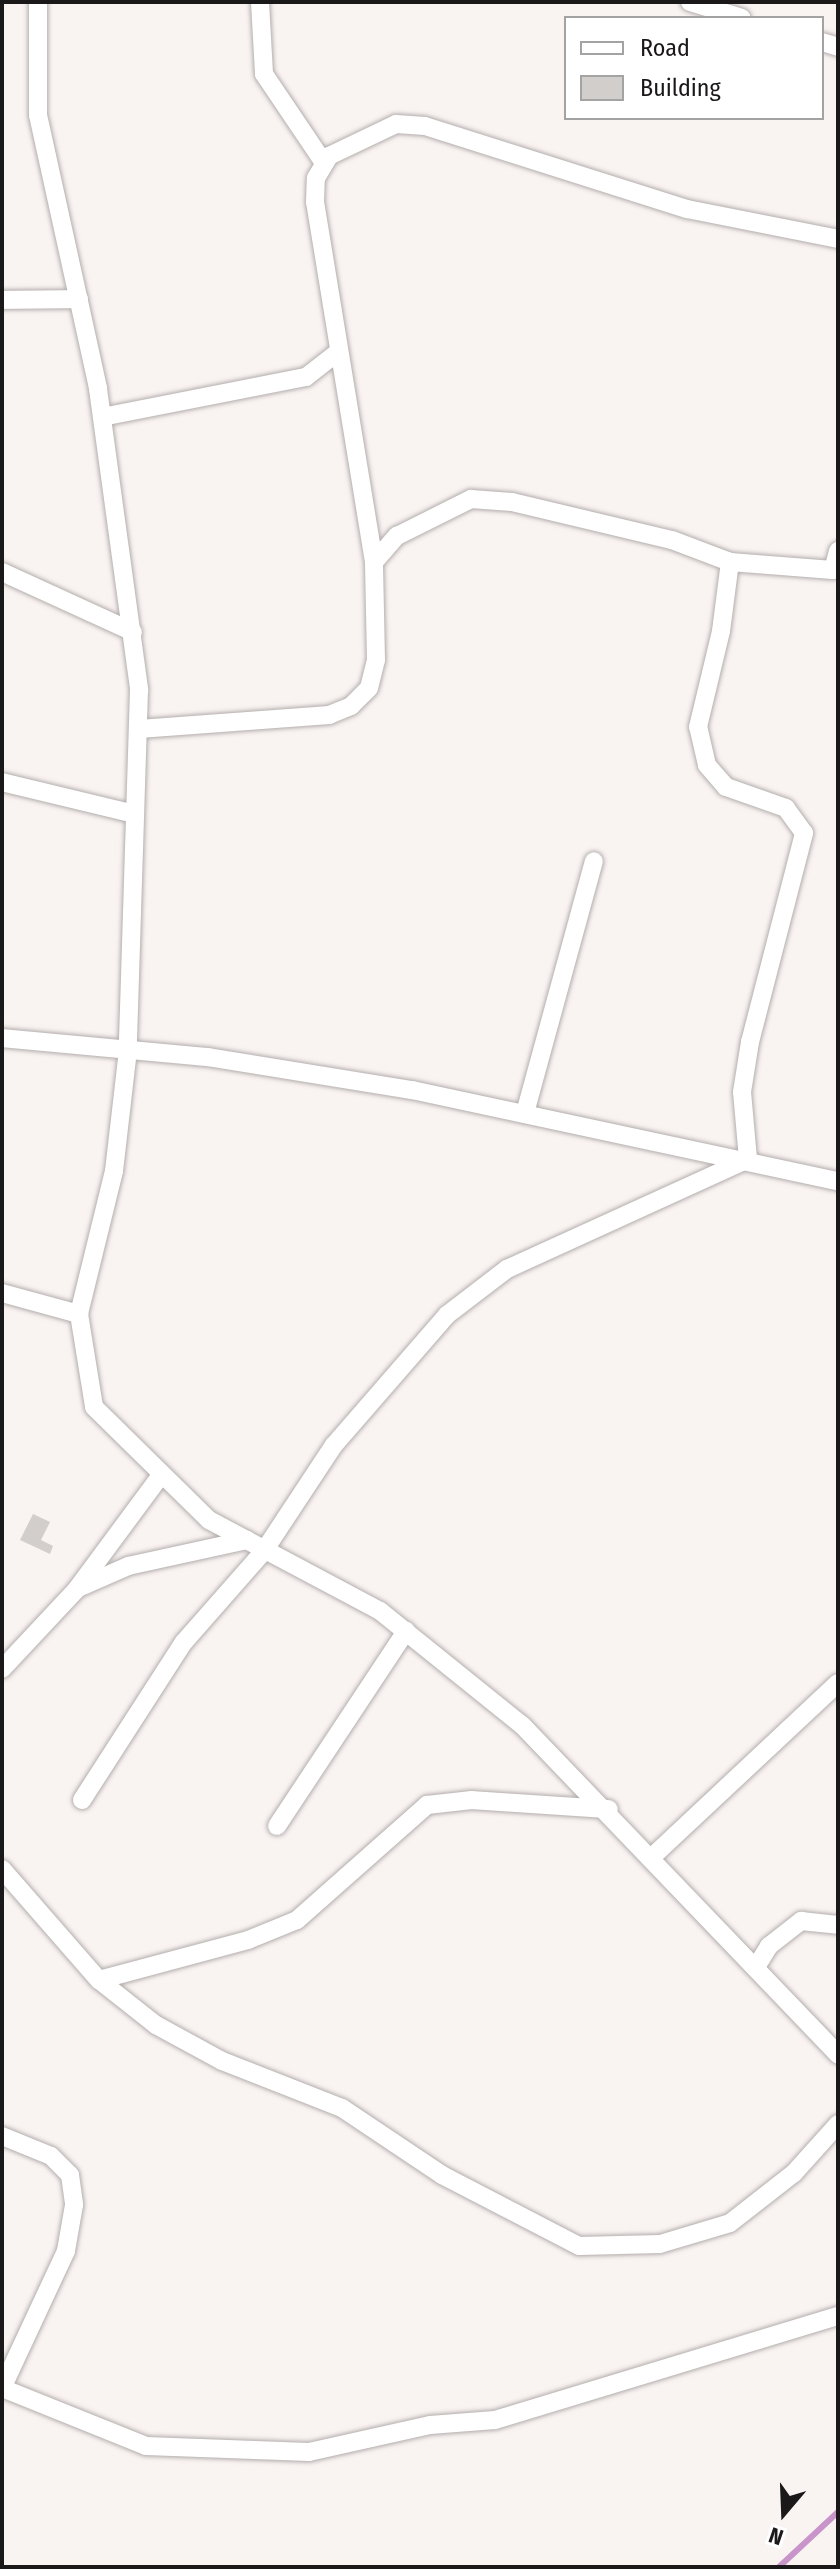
<!DOCTYPE html>
<html>
<head>
<meta charset="utf-8">
<style>
  body { margin:0 }
  #map { position:relative; width:840px; height:2569px; overflow:hidden; background:#f9f3f2; font-family:"Fira Sans Condensed",sans-serif }
  div>[style] { position:absolute }
  .stream>* { height:6px; margin:-3px; padding:0 3px; transform-origin:3px; border-radius:3px; background:#c894ca }
  .building>* { inset:0; background:#d2cecb }
  .roads { filter:drop-shadow(0 0 2px #b3aeac) drop-shadow(0 0 2px #b3aeac) }
  .street>* { height:18px; margin:-9px; padding:0 9px; transform-origin:9px; border-radius:9px; background:#fff }
  span { translate:-50% -50%; white-space:nowrap; text-align:center; line-height:1.15; -webkit-text-stroke:7px #fff; paint-order:stroke }
  .frame { position:absolute; inset:0; border:4px solid #1a1818; pointer-events:none }
  .legend { position:absolute; left:564px; top:16px; width:260px; height:104px; box-sizing:border-box; background:#fff; border:2px solid #a3a3a3; margin:0; padding:10px 14px; list-style:none; font-size:24px; color:#1a1818 }
  .legend li { display:flex; align-items:center; gap:16px; height:40px }
  .legend b { width:40px; border:2px solid #a3a3a3 }
  .north { position:absolute; left:744px; top:2473px; width:80px; height:80px; -webkit-text-stroke:6px #fff; paint-order:stroke; rotate:199deg; font-size:22px; font-weight:700; line-height:32px; text-align:center; color:#1a1818 }
  .north::after { content:''; display:block; margin:auto; width:28px; height:36px; background:#1a1818; clip-path:polygon(50% 0,100% 100%,50% 72%,0 100%) }
</style>
</head>
<body>
<div id="map">
  <div class="stream">
    <div style="left:779px;top:2567px;width:81px;rotate:-43deg"></div>
  </div>
  <div class="building">
    <div style="clip-path:polygon(33px 1514px,50px 1522px,41px 1540px,53px 1546px,50px 1554px,20px 1540px)"></div>
  </div>
  <div class="roads">
    <div class="street">
      <div style="left:38px;top:2px;width:113px;rotate:90deg"></div>
      <div style="left:38px;top:115px;width:280px;rotate:77.6deg"></div>
      <div style="left:98px;top:389px;width:304px;rotate:82.2deg"></div>
      <div style="left:139px;top:690px;width:360px;rotate:91.8deg"></div>
      <div style="left:128px;top:1050px;width:122px;rotate:96.6deg"></div>
      <div style="left:114px;top:1171px;width:147px;rotate:103.8deg"></div>
      <div style="left:79px;top:1314px;width:94px;rotate:80.8deg"></div>
      <div style="left:94px;top:1407px;width:161px;rotate:44.5deg"></div>
      <div style="left:209px;top:1520px;width:194px;rotate:28deg"></div>
      <div style="left:380px;top:1611px;width:182px;rotate:38.8deg"></div>
      <div style="left:522px;top:1725px;width:457px;rotate:46.2deg"></div>
      <div style="left:260px;top:2px;width:72px;rotate:86.8deg"></div>
      <div style="left:264px;top:74px;width:107px;rotate:56deg"></div>
      <div style="left:690px;top:2px;width:54px;rotate:17.1deg"></div>
      <div style="left:822px;top:42px;width:17px;rotate:17deg"></div>
      <div style="left:2px;top:300px;width:77px;rotate:-0.7deg"></div>
      <div style="left:102px;top:417px;width:208px;rotate:-11.1deg"></div>
      <div style="left:306px;top:377px;width:39px;rotate:-38deg"></div>
      <div style="left:374px;top:562px;width:365px;rotate:-99.3deg"></div>
      <div style="left:315px;top:202px;width:24px;rotate:-88deg"></div>
      <div style="left:316px;top:178px;width:26px;rotate:-59deg"></div>
      <div style="left:329px;top:156px;width:74px;rotate:-25.5deg"></div>
      <div style="left:396px;top:124px;width:29px;rotate:4deg"></div>
      <div style="left:425px;top:126px;width:275px;rotate:17.6deg"></div>
      <div style="left:687px;top:209px;width:154px;rotate:11.2deg"></div>
      <div style="left:2px;top:572px;width:144px;rotate:24.6deg"></div>
      <div style="left:139px;top:729px;width:191px;rotate:-4.2deg"></div>
      <div style="left:329px;top:715px;width:24px;rotate:-22deg"></div>
      <div style="left:351px;top:706px;width:25px;rotate:-45deg"></div>
      <div style="left:369px;top:688px;width:29px;rotate:-76deg"></div>
      <div style="left:376px;top:660px;width:98px;rotate:-91.2deg"></div>
      <div style="left:374px;top:562px;width:35px;rotate:-49deg"></div>
      <div style="left:397px;top:536px;width:83px;rotate:-26.6deg"></div>
      <div style="left:471px;top:499px;width:41px;rotate:4.2deg"></div>
      <div style="left:512px;top:502px;width:164px;rotate:13.4deg"></div>
      <div style="left:672px;top:540px;width:62px;rotate:20.8deg"></div>
      <div style="left:2px;top:782px;width:136px;rotate:13.6deg"></div>
      <div style="left:2px;top:1038px;width:207px;rotate:5.3deg"></div>
      <div style="left:208px;top:1057px;width:207px;rotate:9.2deg"></div>
      <div style="left:412px;top:1090px;width:436px;rotate:12.1deg"></div>
      <div style="left:525px;top:1113px;width:261px;rotate:-74.7deg"></div>
      <div style="left:748px;top:1159px;width:67px;rotate:-95.1deg"></div>
      <div style="left:742px;top:1092px;width:51px;rotate:-80.9deg"></div>
      <div style="left:750px;top:1042px;width:216px;rotate:-75.5deg"></div>
      <div style="left:804px;top:833px;width:31px;rotate:-126deg"></div>
      <div style="left:786px;top:808px;width:64px;rotate:-160.7deg"></div>
      <div style="left:726px;top:787px;width:29px;rotate:-131deg"></div>
      <div style="left:707px;top:765px;width:39px;rotate:-103deg"></div>
      <div style="left:698px;top:727px;width:99px;rotate:-76.5deg"></div>
      <div style="left:721px;top:631px;width:70px;rotate:-82.6deg"></div>
      <div style="left:730px;top:562px;width:103px;rotate:4.4deg"></div>
      <div style="left:833px;top:570px;width:20px;rotate:-75deg"></div>
      <div style="left:2px;top:1293px;width:80px;rotate:15.3deg"></div>
      <div style="left:78px;top:1588px;width:55px;rotate:-23.7deg"></div>
      <div style="left:128px;top:1566px;width:122px;rotate:-12.3deg"></div>
      <div style="left:2px;top:1669px;width:108px;rotate:-46.9deg"></div>
      <div style="left:76px;top:1590px;width:139px;rotate:-53.5deg"></div>
      <div style="left:82px;top:1800px;width:188px;rotate:-57.2deg"></div>
      <div style="left:184px;top:1642px;width:121px;rotate:-48.7deg"></div>
      <div style="left:264px;top:1551px;width:127px;rotate:-56.6deg"></div>
      <div style="left:334px;top:1445px;width:172px;rotate:-49deg"></div>
      <div style="left:447px;top:1315px;width:76px;rotate:-37.5deg"></div>
      <div style="left:507px;top:1269px;width:265px;rotate:-24.5deg"></div>
      <div style="left:277px;top:1826px;width:234px;rotate:-56.5deg"></div>
      <div style="left:653px;top:1856px;width:253px;rotate:-43.1deg"></div>
      <div style="left:2px;top:1869px;width:147px;rotate:48.9deg"></div>
      <div style="left:99px;top:1980px;width:73px;rotate:38.3deg"></div>
      <div style="left:156px;top:2025px;width:75px;rotate:28.6deg"></div>
      <div style="left:222px;top:2061px;width:129px;rotate:21.4deg"></div>
      <div style="left:342px;top:2108px;width:120px;rotate:33.8deg"></div>
      <div style="left:442px;top:2175px;width:154px;rotate:27.4deg"></div>
      <div style="left:579px;top:2246px;width:81px;rotate:-1.4deg"></div>
      <div style="left:660px;top:2244px;width:73px;rotate:-16.7deg"></div>
      <div style="left:730px;top:2223px;width:81px;rotate:-38deg"></div>
      <div style="left:794px;top:2173px;width:66px;rotate:-48.1deg"></div>
      <div style="left:756px;top:1967px;width:25px;rotate:-58deg"></div>
      <div style="left:769px;top:1946px;width:41px;rotate:-38deg"></div>
      <div style="left:801px;top:1921px;width:37px;rotate:6deg"></div>
      <div style="left:99px;top:1980px;width:154px;rotate:-15deg"></div>
      <div style="left:248px;top:1940px;width:53px;rotate:-22.2deg"></div>
      <div style="left:297px;top:1920px;width:174px;rotate:-41.5deg"></div>
      <div style="left:427px;top:1805px;width:45px;rotate:-6.3deg"></div>
      <div style="left:472px;top:1800px;width:137px;rotate:3.8deg"></div>
      <div style="left:2px;top:2136px;width:53px;rotate:22.2deg"></div>
      <div style="left:51px;top:2156px;width:27px;rotate:45deg"></div>
      <div style="left:70px;top:2175px;width:30px;rotate:82deg"></div>
      <div style="left:74px;top:2205px;width:47px;rotate:99.9deg"></div>
      <div style="left:66px;top:2251px;width:151px;rotate:115deg"></div>
      <div style="left:2px;top:2388px;width:155px;rotate:21.9deg"></div>
      <div style="left:146px;top:2446px;width:163px;rotate:2.1deg"></div>
      <div style="left:309px;top:2452px;width:124px;rotate:-12.6deg"></div>
      <div style="left:430px;top:2425px;width:65px;rotate:-4.4deg"></div>
      <div style="left:495px;top:2420px;width:358px;rotate:-16.9deg"></div>
    </div>
  </div>
  <div class="frame"></div>
  <ul class="legend">
  <li><b style="height:10px;background:#fff"></b>Road</li>
  <li><b style="height:22px;background:#d2cecb"></b>Building</li>
  </ul>
  <div class="north">N</div>
</div>
</body>
</html>
